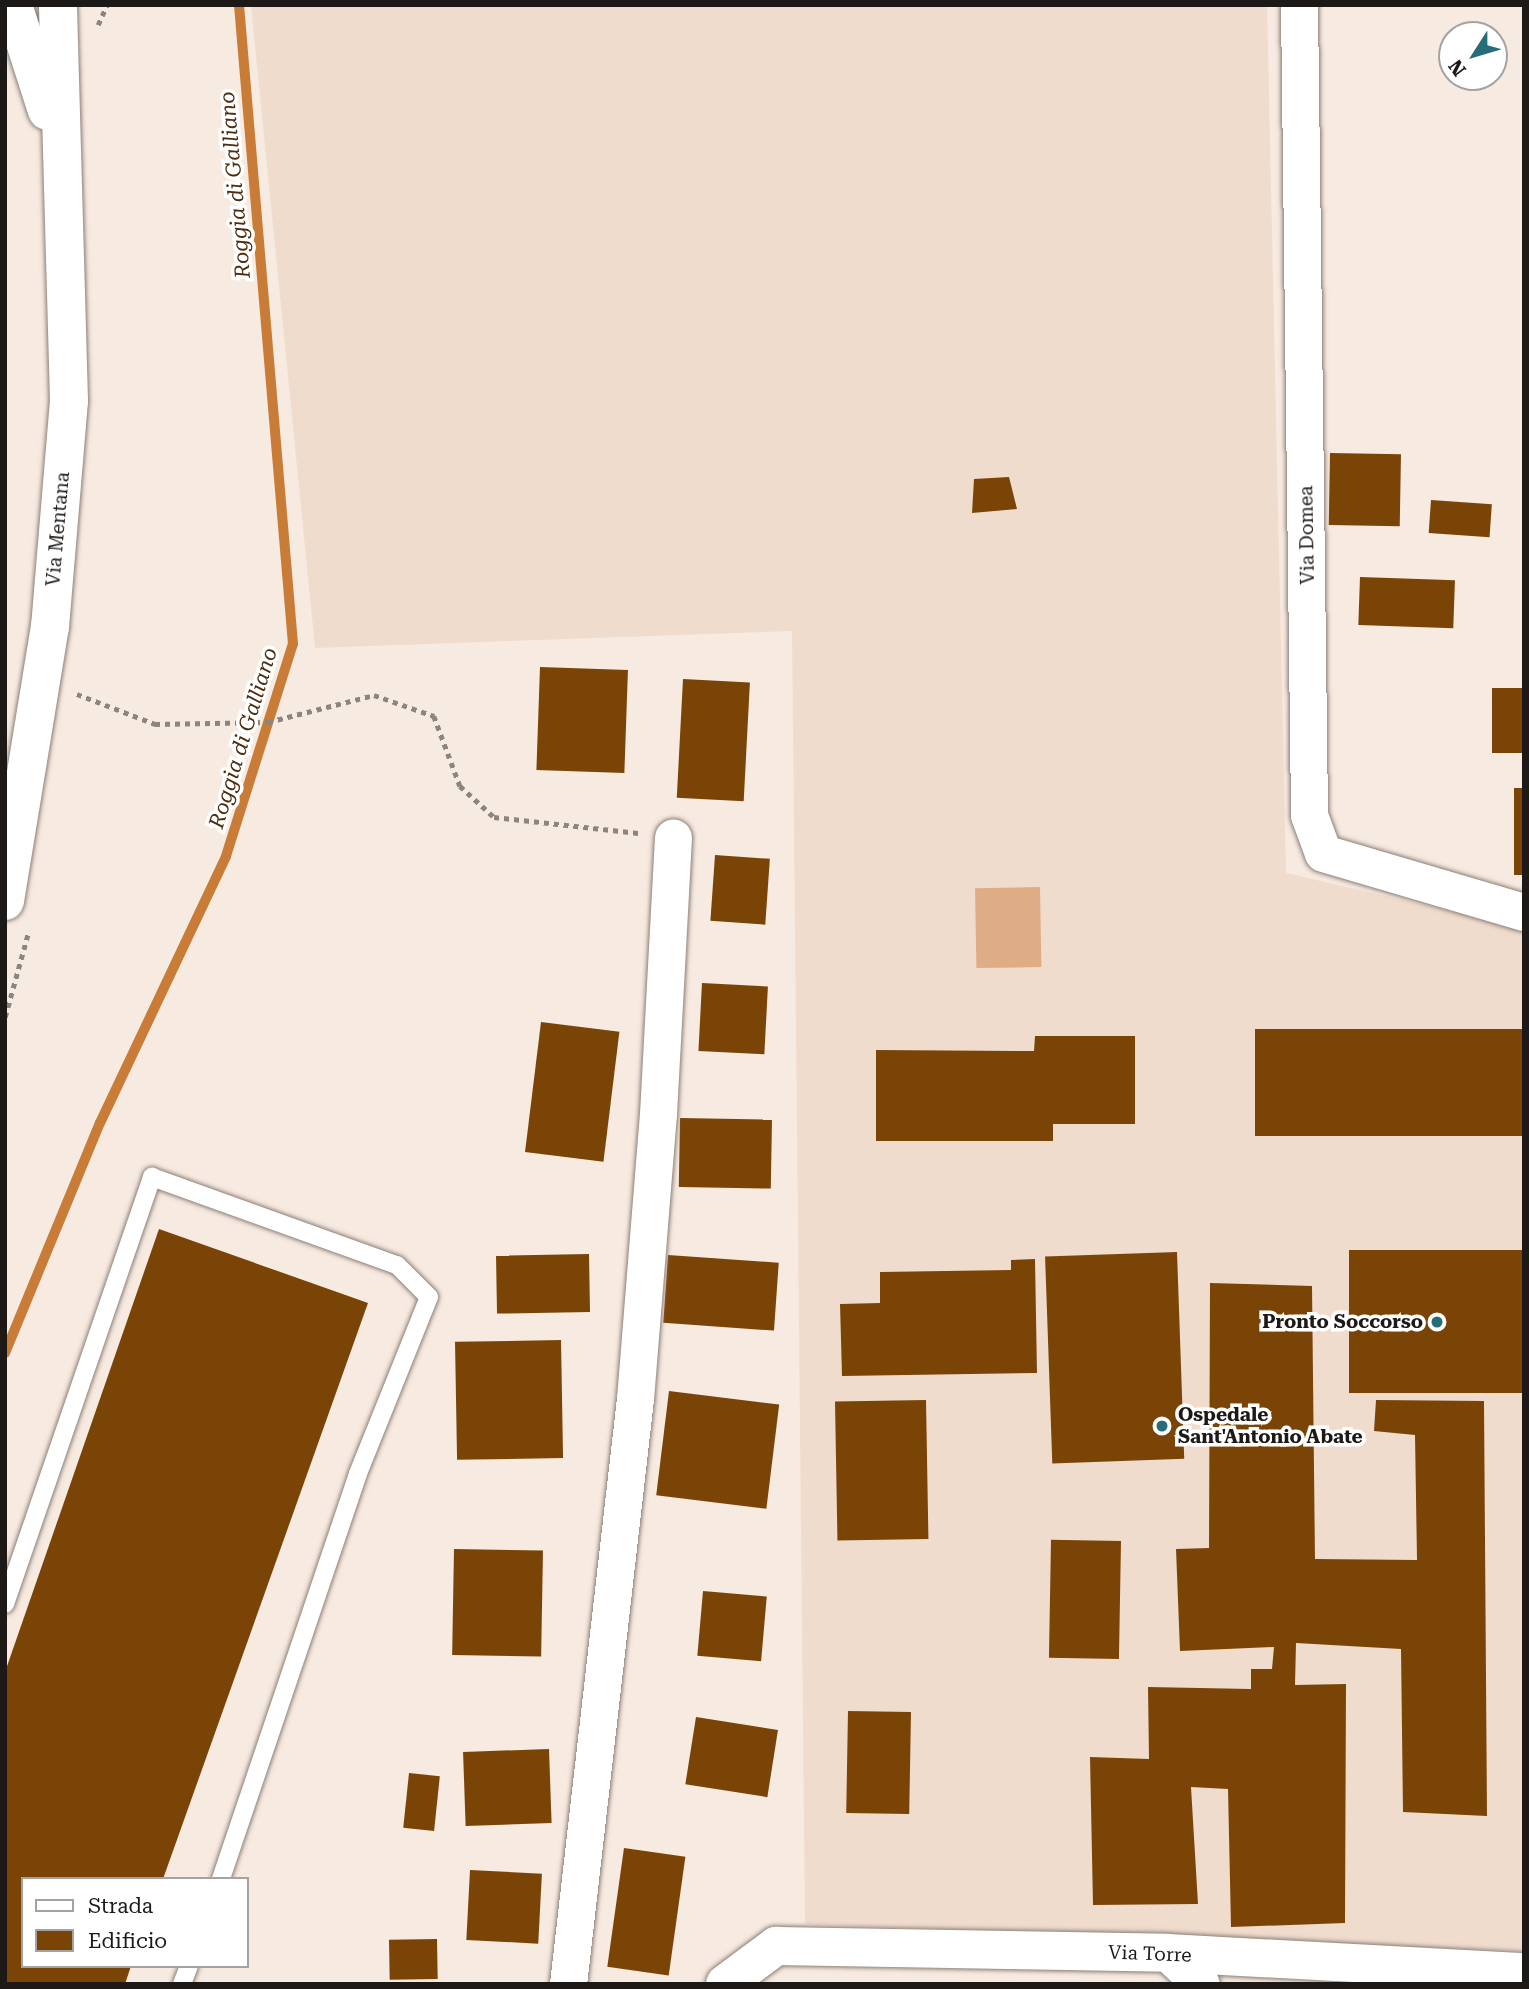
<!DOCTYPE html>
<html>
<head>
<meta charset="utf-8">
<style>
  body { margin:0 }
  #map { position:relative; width:1529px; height:1989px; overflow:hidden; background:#f7eae0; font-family:"Roboto Serif",serif }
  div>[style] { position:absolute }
  .built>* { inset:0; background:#f0dccd }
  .green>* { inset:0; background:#dfad85; transform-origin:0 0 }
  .stream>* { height:10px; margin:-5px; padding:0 5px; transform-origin:5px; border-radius:5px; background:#c87c37 }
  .building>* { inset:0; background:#7b4407; transform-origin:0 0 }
  .path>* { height:4.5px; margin-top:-2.25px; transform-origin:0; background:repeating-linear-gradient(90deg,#8d847e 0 5px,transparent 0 10px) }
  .roads { filter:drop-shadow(0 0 2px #8b7f76) drop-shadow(0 0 2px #8b7f76) }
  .service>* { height:18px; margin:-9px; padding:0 9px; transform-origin:9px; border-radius:9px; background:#fff }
  .minor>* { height:37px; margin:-18.5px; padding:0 18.5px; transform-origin:18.5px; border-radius:18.5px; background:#fff }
  .tertiary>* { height:38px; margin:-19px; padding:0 19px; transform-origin:19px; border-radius:19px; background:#fff }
  .dots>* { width:19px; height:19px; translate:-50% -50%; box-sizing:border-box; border:4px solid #fff; border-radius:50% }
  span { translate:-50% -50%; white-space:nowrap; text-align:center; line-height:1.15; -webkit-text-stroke:7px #fff; paint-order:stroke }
  .street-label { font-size:19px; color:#1d1916 }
  .poi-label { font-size:19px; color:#1d1916; font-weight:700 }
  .right { translate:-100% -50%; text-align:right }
  .left { translate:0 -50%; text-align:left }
  .water-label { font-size:21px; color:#4c2d10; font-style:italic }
  .frame { position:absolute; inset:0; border:7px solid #1d1916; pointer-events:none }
  .legend { position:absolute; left:21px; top:1877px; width:228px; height:91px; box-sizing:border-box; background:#fff; border:2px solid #a5a3a2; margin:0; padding:9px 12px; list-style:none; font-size:21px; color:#1d1916 }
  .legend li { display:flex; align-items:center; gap:14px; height:35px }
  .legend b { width:35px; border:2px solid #a5a3a2 }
  .north { position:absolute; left:1438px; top:21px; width:70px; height:70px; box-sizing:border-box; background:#fff; border:2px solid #a5a3a2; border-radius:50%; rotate:233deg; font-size:19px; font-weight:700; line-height:28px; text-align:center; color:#1d1916 }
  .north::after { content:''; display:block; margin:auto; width:24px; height:32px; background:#256d78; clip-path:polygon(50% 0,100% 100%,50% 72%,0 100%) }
</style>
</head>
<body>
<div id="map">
  <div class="built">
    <div style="clip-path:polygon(251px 5px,1267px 5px,1286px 873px,1524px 928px,1524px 1951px,805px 1924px,792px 631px,315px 648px)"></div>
  </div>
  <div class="green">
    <div style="left:1040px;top:887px;width:80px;height:65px;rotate:89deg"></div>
  </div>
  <div class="stream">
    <div style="left:5px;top:1353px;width:249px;rotate:-67.6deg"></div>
    <div style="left:100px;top:1123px;width:295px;rotate:-64.7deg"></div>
    <div style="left:226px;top:856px;width:222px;rotate:-72.5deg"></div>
    <div style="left:293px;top:644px;width:641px;rotate:-94.83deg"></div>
  </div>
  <div class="building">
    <div style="left:1330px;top:453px;width:71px;height:72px;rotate:1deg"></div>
    <div style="clip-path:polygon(1009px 477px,1017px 509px,972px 513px,974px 479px)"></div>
    <div style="left:1431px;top:500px;width:61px;height:33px;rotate:4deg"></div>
    <div style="left:1360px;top:577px;width:95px;height:48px;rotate:2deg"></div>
    <div style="left:540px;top:667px;width:88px;height:103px;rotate:2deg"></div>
    <div style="left:683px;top:679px;width:67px;height:119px;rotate:3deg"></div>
    <div style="left:1492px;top:688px;width:32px;height:65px"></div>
    <div style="left:1514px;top:788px;width:10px;height:87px"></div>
    <div style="left:715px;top:855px;width:55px;height:66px;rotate:4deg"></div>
    <div style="left:702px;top:983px;width:66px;height:68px;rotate:3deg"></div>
    <div style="left:541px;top:1022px;width:79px;height:131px;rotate:7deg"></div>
    <div style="left:1255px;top:1029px;width:269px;height:107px"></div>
    <div style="clip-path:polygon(1035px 1036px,1135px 1036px,1135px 1124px,1053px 1124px,1053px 1141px,876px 1141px,876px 1050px,1034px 1051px)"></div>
    <div style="left:680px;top:1118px;width:92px;height:69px;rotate:1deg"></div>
    <div style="clip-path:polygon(159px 1229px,368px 1303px,163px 1879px,23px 1879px,23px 1966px,131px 1966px,125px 1984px,5px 1984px,5px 1672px)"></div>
    <div style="left:1349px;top:1250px;width:175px;height:143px"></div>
    <div style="left:1177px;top:1252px;width:207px;height:132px;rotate:88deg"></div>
    <div style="left:589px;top:1254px;width:58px;height:93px;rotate:89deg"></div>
    <div style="left:668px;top:1255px;width:111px;height:68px;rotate:4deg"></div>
    <div style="clip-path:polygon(1035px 1259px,1037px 1373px,842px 1376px,840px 1304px,880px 1303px,880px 1272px,1011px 1270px,1011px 1260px)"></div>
    <div style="clip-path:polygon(1210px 1283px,1312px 1286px,1315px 1559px,1417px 1560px,1415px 1435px,1374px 1431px,1376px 1400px,1484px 1401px,1487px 1816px,1403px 1812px,1401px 1649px,1296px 1643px,1295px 1685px,1346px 1684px,1345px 1923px,1231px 1927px,1228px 1789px,1191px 1787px,1198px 1904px,1093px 1905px,1090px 1757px,1149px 1759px,1148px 1687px,1251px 1689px,1251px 1669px,1272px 1669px,1274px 1647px,1180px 1651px,1176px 1549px,1209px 1548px)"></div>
    <div style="left:561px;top:1340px;width:118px;height:106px;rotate:89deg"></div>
    <div style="left:669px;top:1391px;width:111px;height:105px;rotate:7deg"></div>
    <div style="left:926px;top:1400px;width:139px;height:91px;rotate:89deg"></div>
    <div style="left:1121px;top:1541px;width:118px;height:70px;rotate:91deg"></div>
    <div style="left:454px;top:1549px;width:89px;height:106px;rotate:1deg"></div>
    <div style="left:703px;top:1591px;width:64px;height:65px;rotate:5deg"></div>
    <div style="left:848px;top:1711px;width:63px;height:102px;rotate:1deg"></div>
    <div style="left:696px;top:1717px;width:83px;height:68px;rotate:9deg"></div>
    <div style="left:549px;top:1749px;width:74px;height:86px;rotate:88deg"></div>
    <div style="left:409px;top:1773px;width:31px;height:55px;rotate:6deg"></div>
    <div style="left:624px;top:1848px;width:62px;height:120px;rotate:8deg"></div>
    <div style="left:470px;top:1870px;width:72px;height:70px;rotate:3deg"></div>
    <div style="left:437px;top:1939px;width:40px;height:48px;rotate:89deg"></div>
  </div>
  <div class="path">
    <div style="left:98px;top:25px;width:22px;rotate:-66deg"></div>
    <div style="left:77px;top:694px;width:84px;rotate:21deg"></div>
    <div style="left:155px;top:724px;width:113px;rotate:-1deg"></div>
    <div style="left:268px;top:722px;width:109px;rotate:-14.3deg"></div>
    <div style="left:374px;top:695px;width:64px;rotate:19.3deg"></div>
    <div style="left:434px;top:716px;width:75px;rotate:69.6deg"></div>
    <div style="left:460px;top:786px;width:46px;rotate:42.4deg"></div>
    <div style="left:494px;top:817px;width:145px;rotate:6.3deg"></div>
    <div style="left:5px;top:1017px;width:90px;rotate:-74.6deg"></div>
  </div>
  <div class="roads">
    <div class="service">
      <div style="left:5px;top:1604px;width:452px;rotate:-71deg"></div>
      <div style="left:152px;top:1177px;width:260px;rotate:19.8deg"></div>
      <div style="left:397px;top:1265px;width:45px;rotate:45deg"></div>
      <div style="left:429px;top:1297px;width:191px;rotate:111.9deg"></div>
      <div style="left:358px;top:1474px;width:428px;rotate:108.7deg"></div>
      <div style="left:182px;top:1984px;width:19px;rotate:-69deg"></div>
    </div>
    <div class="minor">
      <div style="left:1299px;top:5px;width:810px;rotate:89.29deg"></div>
      <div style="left:1309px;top:815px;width:40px;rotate:69.8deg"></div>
      <div style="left:1323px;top:853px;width:209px;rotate:16.4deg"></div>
      <div style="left:1168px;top:1953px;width:45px;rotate:43.2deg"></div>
      <div style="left:568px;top:1984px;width:589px;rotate:-83.47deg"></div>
      <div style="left:635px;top:1399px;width:286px;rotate:-85.4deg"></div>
      <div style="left:658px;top:1114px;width:277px;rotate:-86.9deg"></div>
    </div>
    <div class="tertiary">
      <div style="left:13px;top:5px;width:111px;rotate:72.2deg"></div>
      <div style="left:5px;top:901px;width:278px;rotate:-80.7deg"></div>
      <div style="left:50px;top:627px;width:227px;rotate:-85.2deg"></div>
      <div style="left:69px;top:401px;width:394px;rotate:-91.6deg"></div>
      <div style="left:725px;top:1984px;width:64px;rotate:-36.7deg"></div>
      <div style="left:776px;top:1946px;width:392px;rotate:1deg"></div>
      <div style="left:1168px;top:1953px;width:357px;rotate:3.1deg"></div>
    </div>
  </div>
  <div class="dots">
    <div style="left:1437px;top:1322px;background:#256d78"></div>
    <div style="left:1162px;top:1426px;background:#256d78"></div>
  </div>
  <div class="street-label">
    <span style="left:58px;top:529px;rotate:-85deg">Via Mentana</span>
    <span style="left:1307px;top:535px;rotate:-91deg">Via Domea</span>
    <span style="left:1150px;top:1954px;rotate:2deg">Via Torre</span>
  </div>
  <div class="poi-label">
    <span class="right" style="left:1423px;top:1322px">Pronto Soccorso</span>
    <span class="left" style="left:1178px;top:1426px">Ospedale<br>Sant'Antonio Abate</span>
  </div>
  <div class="water-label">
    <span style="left:235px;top:185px;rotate:-95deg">Roggia di Galliano</span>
    <span style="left:243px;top:738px;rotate:-73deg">Roggia di Galliano</span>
  </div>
  <div class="frame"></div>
  <ul class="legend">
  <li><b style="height:9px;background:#fff"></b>Strada</li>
  <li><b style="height:19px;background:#7b4407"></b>Edificio</li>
  </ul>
  <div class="north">N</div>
</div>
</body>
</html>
